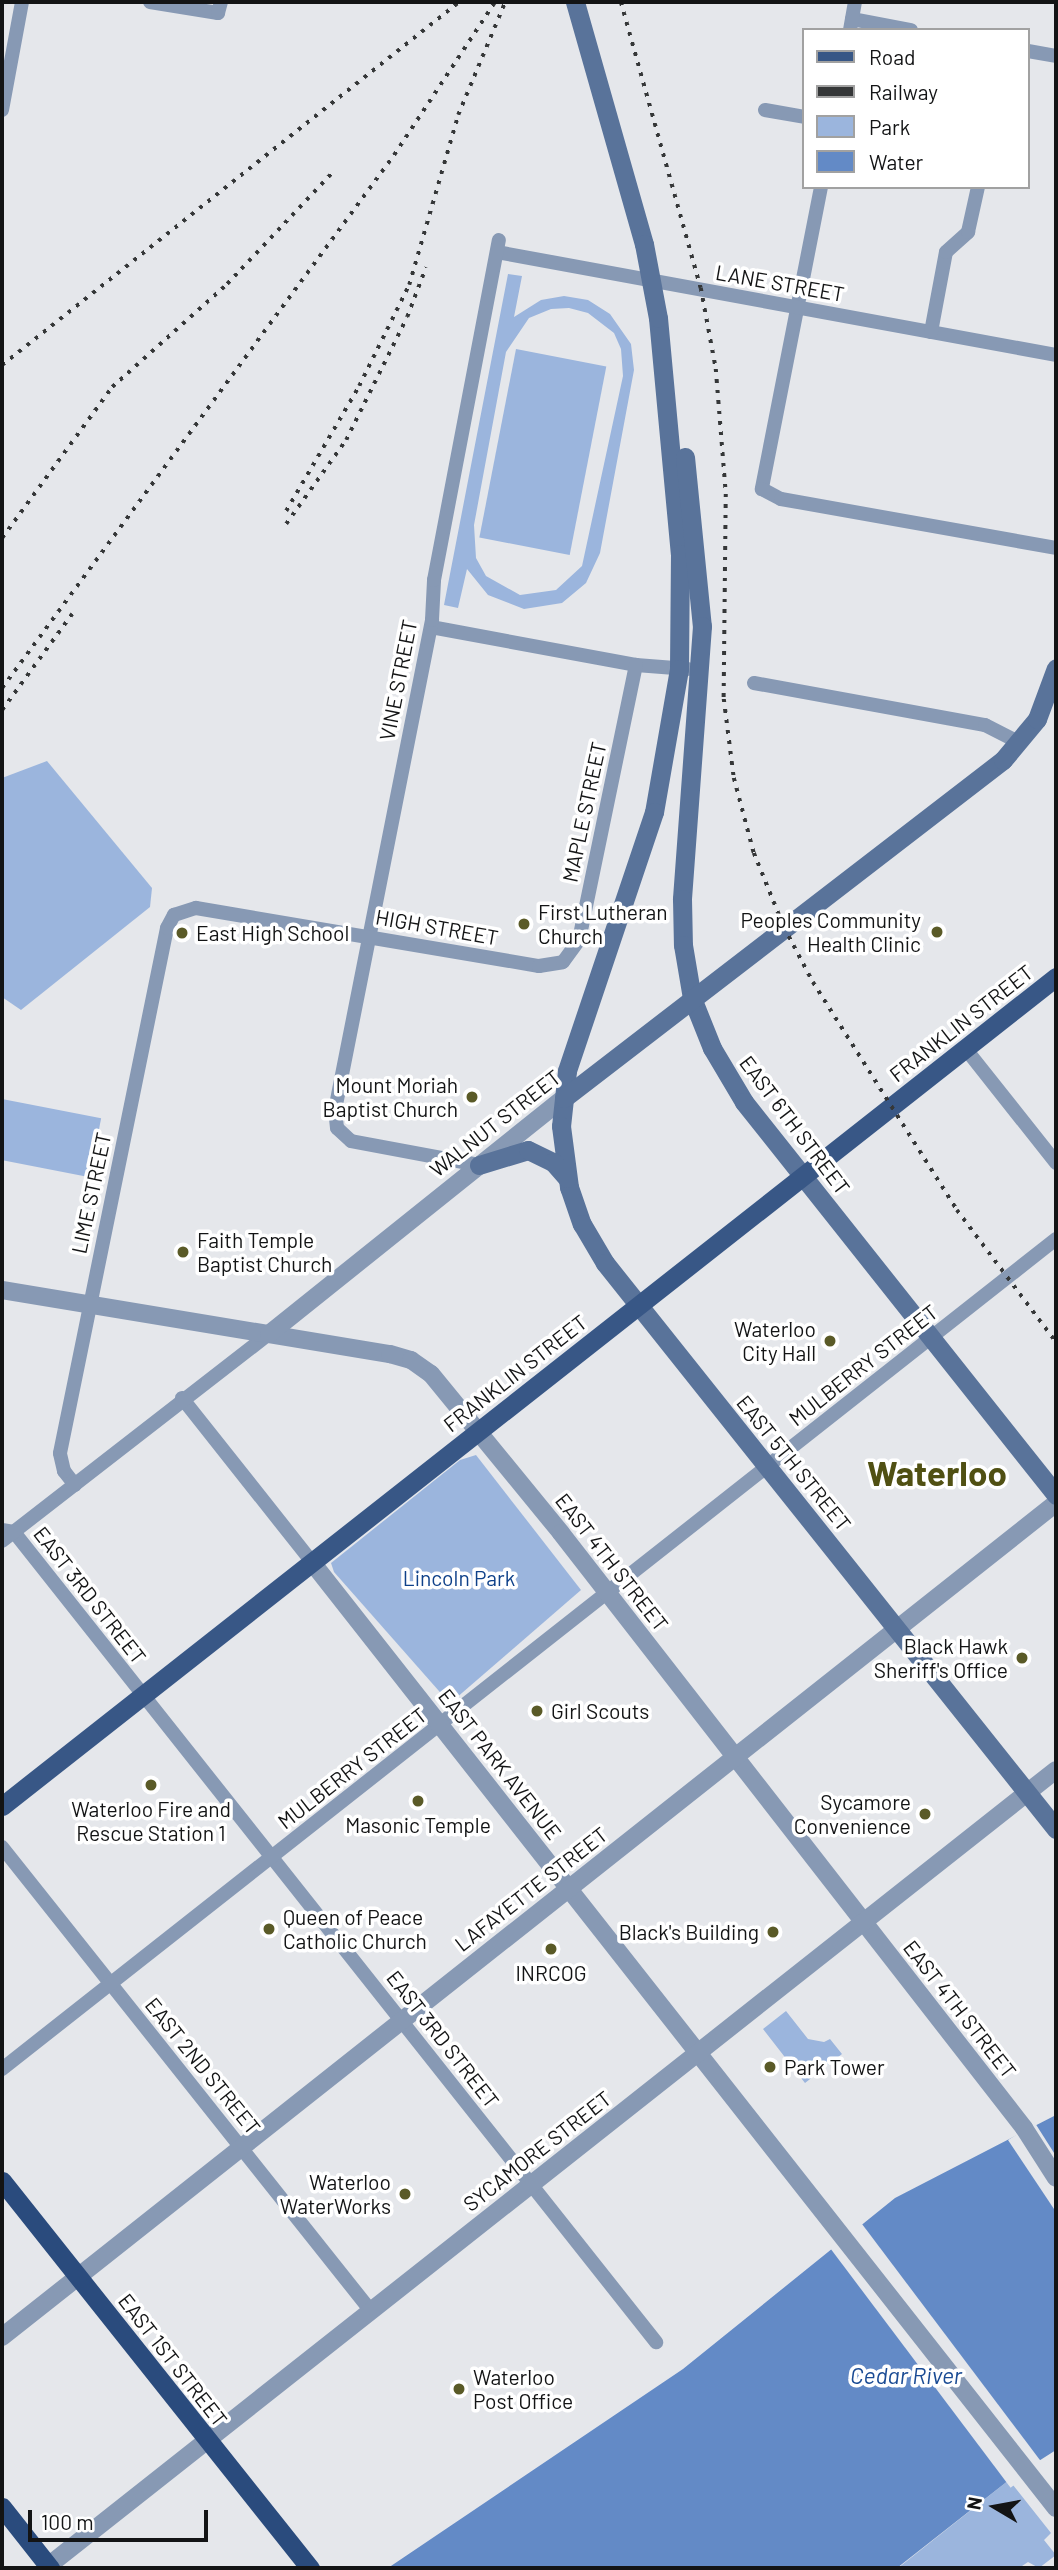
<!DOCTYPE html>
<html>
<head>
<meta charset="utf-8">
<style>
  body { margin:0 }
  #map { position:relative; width:1058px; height:2570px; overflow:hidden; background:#e5e7eb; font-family:Barlow,sans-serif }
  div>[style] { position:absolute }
  .green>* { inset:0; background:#9bb5dd; transform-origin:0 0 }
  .water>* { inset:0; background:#638ac6 }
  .pier>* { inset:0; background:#e5e7eb; transform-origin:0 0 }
  .minor>* { height:14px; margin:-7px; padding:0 7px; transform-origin:7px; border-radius:7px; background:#8799b4 }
  .tertiary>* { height:18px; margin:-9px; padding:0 9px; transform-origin:9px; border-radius:9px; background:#8799b4 }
  .secondary>* { height:19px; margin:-9.5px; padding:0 9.5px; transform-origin:9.5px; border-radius:9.5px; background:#59739a }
  .primary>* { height:19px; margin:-9.5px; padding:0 9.5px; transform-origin:9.5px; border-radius:9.5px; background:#385786 }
  .trunk>* { height:19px; margin:-9.5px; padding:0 9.5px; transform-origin:9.5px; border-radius:9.5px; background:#2a4b7d }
  .rail>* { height:3.5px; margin-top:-1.75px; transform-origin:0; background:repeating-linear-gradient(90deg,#353738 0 3.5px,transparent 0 10.5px) }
  .secondary-bridge>* { height:19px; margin:-9.5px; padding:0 9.5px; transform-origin:9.5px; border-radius:9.5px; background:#59739a }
  .dots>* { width:19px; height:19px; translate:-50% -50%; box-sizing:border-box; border:4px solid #fff; border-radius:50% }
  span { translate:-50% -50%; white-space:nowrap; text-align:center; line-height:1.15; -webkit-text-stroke:7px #fff; paint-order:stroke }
  .street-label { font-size:21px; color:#131415 }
  .poi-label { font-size:21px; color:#131415 }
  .left { translate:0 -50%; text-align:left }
  .right { translate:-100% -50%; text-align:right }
  .park-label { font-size:21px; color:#0f4189 }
  .water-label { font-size:23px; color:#1a4b94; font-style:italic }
  .town-label { font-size:35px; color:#505013; font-weight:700 }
  .frame { position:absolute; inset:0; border:4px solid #131415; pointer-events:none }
  .legend { position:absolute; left:802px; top:28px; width:228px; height:161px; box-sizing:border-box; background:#fff; border:2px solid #a1a1a1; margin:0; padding:9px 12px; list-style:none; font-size:21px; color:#131415 }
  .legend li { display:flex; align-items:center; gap:14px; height:35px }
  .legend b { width:35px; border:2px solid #a1a1a1 }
  .north { position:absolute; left:960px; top:2472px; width:70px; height:70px; -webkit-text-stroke:5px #fff; paint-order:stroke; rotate:280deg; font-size:19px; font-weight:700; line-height:28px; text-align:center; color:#131415 }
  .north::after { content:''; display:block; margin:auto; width:24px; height:32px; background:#131415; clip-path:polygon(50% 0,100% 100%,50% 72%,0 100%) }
  .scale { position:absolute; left:28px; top:2510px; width:180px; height:32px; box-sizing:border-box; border:4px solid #131415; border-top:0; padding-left:9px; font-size:21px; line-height:24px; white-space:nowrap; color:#131415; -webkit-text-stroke:5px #fff; paint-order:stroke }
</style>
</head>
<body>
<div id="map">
  <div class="green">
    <div style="clip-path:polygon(evenodd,508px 274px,522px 276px,514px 317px,541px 300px,564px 296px,588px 300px,610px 314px,631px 344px,634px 370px,600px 553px,586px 583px,562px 603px,524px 609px,488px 595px,467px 569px,458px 608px,444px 605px,508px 274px,569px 308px,588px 313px,614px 333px,621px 349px,623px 376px,582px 566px,556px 590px,520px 595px,486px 576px,476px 558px,474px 525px,506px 352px,529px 318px,551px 309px,569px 308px)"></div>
    <div style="left:516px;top:349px;width:92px;height:192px;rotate:11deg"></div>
    <div style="clip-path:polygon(47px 761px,152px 888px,150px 907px,21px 1010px,2px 997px,2px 778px)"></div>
    <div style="left:2px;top:1099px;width:101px;height:60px;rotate:11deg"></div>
    <div style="clip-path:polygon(476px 1455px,581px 1590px,455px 1699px,446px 1699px,334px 1572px,331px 1563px,460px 1460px)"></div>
    <div style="clip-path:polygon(786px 2011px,808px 2039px,824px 2042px,830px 2039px,842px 2054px,805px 2083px,763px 2029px)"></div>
    <div style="clip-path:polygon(1009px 2480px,1051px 2533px,1044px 2540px,1056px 2555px,1039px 2568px,1028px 2562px,1019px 2568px,898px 2568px)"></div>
  </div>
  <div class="water">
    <div style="clip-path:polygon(1056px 2115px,1056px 2450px,1009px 2480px,897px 2568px,388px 2568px,683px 2369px,895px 2198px)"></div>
  </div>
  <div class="pier">
    <div style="clip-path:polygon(1035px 2123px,1056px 2156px,1056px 2212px,1008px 2140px)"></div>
    <div style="left:859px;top:2220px;width:305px;height:40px;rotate:53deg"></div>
  </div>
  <div class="minor">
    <div style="left:150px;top:2px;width:69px;rotate:9.2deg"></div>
    <div style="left:218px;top:13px;width:11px;rotate:-75deg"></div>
    <div style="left:852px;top:19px;width:60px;rotate:10.6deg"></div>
    <div style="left:850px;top:30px;width:28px;rotate:-80deg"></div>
    <div style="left:1028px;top:51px;width:28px;rotate:10deg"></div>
    <div style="left:2px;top:110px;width:110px;rotate:-79.5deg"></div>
    <div style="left:765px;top:110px;width:40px;rotate:10deg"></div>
    <div style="left:821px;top:187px;width:308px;rotate:101.1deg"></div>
    <div style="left:762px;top:489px;width:21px;rotate:28deg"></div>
    <div style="left:781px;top:499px;width:279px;rotate:10.1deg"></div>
    <div style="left:497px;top:252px;width:568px;rotate:10.44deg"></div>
    <div style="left:931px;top:332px;width:81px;rotate:-79.4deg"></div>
    <div style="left:946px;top:252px;width:30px;rotate:-42deg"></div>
    <div style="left:968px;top:232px;width:46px;rotate:-77.5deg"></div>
    <div style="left:431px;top:627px;width:208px;rotate:10.5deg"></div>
    <div style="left:636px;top:665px;width:52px;rotate:4.4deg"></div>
    <div style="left:754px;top:683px;width:235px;rotate:10.3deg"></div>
    <div style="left:985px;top:725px;width:38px;rotate:27deg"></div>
    <div style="left:965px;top:1048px;width:147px;rotate:51.6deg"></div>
    <div style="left:479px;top:1165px;width:130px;rotate:-169.4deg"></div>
    <div style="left:351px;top:1141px;width:19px;rotate:-137deg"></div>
    <div style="left:337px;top:1128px;width:18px;rotate:-96deg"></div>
    <div style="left:335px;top:1110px;width:500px;rotate:-78.8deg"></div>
    <div style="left:432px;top:620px;width:40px;rotate:-87.1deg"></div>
    <div style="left:434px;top:580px;width:346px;rotate:-79.2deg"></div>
    <div style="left:182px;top:1398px;width:208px;rotate:51.6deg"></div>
    <div style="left:75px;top:1485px;width:18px;rotate:-128deg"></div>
    <div style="left:64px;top:1471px;width:18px;rotate:-103deg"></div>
    <div style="left:60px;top:1453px;width:536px;rotate:-78.48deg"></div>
    <div style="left:167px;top:928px;width:15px;rotate:-62deg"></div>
    <div style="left:174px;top:915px;width:23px;rotate:-18deg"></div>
    <div style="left:196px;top:908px;width:348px;rotate:9.6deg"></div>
    <div style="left:539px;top:966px;width:24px;rotate:-9deg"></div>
    <div style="left:563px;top:962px;width:27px;rotate:-54deg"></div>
    <div style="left:579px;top:940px;width:281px;rotate:-78.3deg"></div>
    <div style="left:2px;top:1530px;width:12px;rotate:9deg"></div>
    <div style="left:14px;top:1532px;width:1034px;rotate:51.6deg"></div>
    <div style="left:2px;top:1541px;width:338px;rotate:-37.8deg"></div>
    <div style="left:2px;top:1847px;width:593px;rotate:51.51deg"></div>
    <div style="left:2px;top:2069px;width:1342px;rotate:-38.22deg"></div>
  </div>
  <div class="tertiary">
    <div style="left:2px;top:1290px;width:393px;rotate:9.4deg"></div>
    <div style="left:390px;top:1354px;width:22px;rotate:16deg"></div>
    <div style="left:411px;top:1360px;width:24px;rotate:35deg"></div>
    <div style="left:431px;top:1374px;width:205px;rotate:50.7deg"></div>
    <div style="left:561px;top:1533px;width:754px;rotate:52.11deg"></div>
    <div style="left:1024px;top:2128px;width:59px;rotate:57.4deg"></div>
    <div style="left:269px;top:1334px;width:378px;rotate:-38.7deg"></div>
    <div style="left:311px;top:1561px;width:1205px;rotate:51.81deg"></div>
    <div style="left:2px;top:2337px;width:1344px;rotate:-38.35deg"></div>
    <div style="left:48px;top:2566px;width:1284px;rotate:-38.3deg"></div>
  </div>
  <div class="secondary">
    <div style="left:575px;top:2px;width:252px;rotate:74.1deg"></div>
    <div style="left:658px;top:318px;width:237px;rotate:84.7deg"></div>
    <div style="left:680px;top:554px;width:115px;rotate:90.5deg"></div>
    <div style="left:679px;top:669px;width:145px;rotate:99.9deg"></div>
    <div style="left:654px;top:812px;width:273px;rotate:108.6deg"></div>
    <div style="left:567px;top:1071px;width:55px;rotate:96.2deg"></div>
    <div style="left:561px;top:1126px;width:62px;rotate:82.5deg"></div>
    <div style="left:569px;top:1187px;width:39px;rotate:71deg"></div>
    <div style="left:582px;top:1224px;width:45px;rotate:59.5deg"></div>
    <div style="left:605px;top:1263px;width:724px;rotate:51.45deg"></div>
    <div style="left:685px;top:457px;width:170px;rotate:84.3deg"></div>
    <div style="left:702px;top:626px;width:274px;rotate:94.2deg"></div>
    <div style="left:682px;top:899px;width:46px;rotate:88.8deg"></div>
    <div style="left:683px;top:945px;width:54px;rotate:80.4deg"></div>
    <div style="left:692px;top:998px;width:54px;rotate:68.2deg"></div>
    <div style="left:712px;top:1048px;width:63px;rotate:59.3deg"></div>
    <div style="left:744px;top:1102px;width:502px;rotate:51.55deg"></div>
    <div style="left:564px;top:1098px;width:554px;rotate:-37.59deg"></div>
    <div style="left:1003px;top:760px;width:53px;rotate:-50.3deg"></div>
    <div style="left:1037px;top:719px;width:54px;rotate:-69.6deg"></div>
    <div style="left:479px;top:1165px;width:51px;rotate:-17deg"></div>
    <div style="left:528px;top:1150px;width:28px;rotate:26deg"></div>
    <div style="left:553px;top:1162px;width:21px;rotate:49deg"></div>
  </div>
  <div class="primary">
    <div style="left:2px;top:1806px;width:1341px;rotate:-38.19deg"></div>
  </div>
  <div class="trunk">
    <div style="left:2px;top:2181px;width:495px;rotate:51.5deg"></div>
    <div style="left:2px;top:2507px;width:78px;rotate:51.8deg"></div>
  </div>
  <div class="rail">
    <div style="left:621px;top:2px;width:297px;rotate:74.4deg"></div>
    <div style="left:701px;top:288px;width:82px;rotate:79.5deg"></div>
    <div style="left:716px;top:369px;width:125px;rotate:85.4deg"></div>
    <div style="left:726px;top:494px;width:205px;rotate:90.6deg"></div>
    <div style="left:724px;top:699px;width:80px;rotate:82.8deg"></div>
    <div style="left:734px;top:778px;width:78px;rotate:75.1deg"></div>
    <div style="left:754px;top:853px;width:80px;rotate:67.9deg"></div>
    <div style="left:784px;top:927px;width:62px;rotate:62.2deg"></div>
    <div style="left:813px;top:982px;width:270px;rotate:57.7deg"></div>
    <div style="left:957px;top:1210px;width:165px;rotate:53.1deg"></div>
    <div style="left:2px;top:365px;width:584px;rotate:-38.46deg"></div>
    <div style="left:286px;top:511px;width:145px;rotate:-59.7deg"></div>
    <div style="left:359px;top:386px;width:113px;rotate:-63.7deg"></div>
    <div style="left:409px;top:285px;width:177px;rotate:-73.9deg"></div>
    <div style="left:458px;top:115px;width:122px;rotate:-67.4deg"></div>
    <div style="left:286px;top:524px;width:103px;rotate:-54.5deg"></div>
    <div style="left:346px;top:440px;width:137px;rotate:-63.6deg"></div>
    <div style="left:407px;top:317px;width:53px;rotate:-69.2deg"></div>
    <div style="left:2px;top:538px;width:187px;rotate:-53.9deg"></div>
    <div style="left:112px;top:387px;width:154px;rotate:-41.8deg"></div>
    <div style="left:227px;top:284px;width:151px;rotate:-46.6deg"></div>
    <div style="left:2px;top:688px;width:662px;rotate:-53.67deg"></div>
    <div style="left:394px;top:155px;width:183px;rotate:-56.6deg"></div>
    <div style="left:2px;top:710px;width:119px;rotate:-53.9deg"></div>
  </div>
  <div class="secondary-bridge">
    <div style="left:644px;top:244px;width:75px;rotate:79.3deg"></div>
  </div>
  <div class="dots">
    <div style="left:524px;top:924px;background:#5a5a27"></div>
    <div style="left:937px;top:932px;background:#5a5a27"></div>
    <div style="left:182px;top:933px;background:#5a5a27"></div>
    <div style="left:472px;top:1097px;background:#5a5a27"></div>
    <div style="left:183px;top:1252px;background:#5a5a27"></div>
    <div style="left:830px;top:1341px;background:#5a5a27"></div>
    <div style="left:1022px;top:1658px;background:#5a5a27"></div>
    <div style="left:537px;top:1711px;background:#5a5a27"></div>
    <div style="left:151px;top:1785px;background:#5a5a27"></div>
    <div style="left:418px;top:1801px;background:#5a5a27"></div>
    <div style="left:925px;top:1814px;background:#5a5a27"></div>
    <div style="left:269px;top:1929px;background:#5a5a27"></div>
    <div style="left:773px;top:1932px;background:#5a5a27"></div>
    <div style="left:551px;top:1949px;background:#5a5a27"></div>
    <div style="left:770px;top:2067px;background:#5a5a27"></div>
    <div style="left:405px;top:2194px;background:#5a5a27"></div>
    <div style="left:459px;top:2389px;background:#5a5a27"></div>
  </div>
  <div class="street-label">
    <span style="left:780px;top:283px;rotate:10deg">LANE STREET</span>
    <span style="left:398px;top:680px;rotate:-79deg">VINE STREET</span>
    <span style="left:584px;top:812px;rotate:-78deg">MAPLE STREET</span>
    <span style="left:437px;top:927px;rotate:10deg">HIGH STREET</span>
    <span style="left:961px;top:1023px;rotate:-38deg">FRANKLIN STREET</span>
    <span style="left:495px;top:1123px;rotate:-38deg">WALNUT STREET</span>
    <span style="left:795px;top:1125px;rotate:53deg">EAST 6TH STREET</span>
    <span style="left:91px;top:1193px;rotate:-78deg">LIME STREET</span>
    <span style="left:863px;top:1365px;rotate:-38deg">MULBERRY STREET</span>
    <span style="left:515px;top:1373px;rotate:-38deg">FRANKLIN STREET</span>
    <span style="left:794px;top:1463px;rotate:51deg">EAST 5TH STREET</span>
    <span style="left:612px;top:1562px;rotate:52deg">EAST 4TH STREET</span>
    <span style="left:90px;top:1595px;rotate:52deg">EAST 3RD STREET</span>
    <span style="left:500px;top:1764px;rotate:52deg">EAST PARK AVENUE</span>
    <span style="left:352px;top:1768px;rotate:-38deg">MULBERRY STREET</span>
    <span style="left:531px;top:1889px;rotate:-38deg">LAFAYETTE STREET</span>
    <span style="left:960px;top:2009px;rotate:52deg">EAST 4TH STREET</span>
    <span style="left:443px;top:2039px;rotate:52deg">EAST 3RD STREET</span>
    <span style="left:203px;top:2066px;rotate:51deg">EAST 2ND STREET</span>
    <span style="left:537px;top:2151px;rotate:-38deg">SYCAMORE STREET</span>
    <span style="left:173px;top:2360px;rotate:52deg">EAST 1ST STREET</span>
  </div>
  <div class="poi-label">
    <span class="left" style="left:538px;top:924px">First Lutheran<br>Church</span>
    <span class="right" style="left:921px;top:932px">Peoples Community<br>Health Clinic</span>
    <span class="left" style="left:196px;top:933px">East High School</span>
    <span class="right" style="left:458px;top:1097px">Mount Moriah<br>Baptist Church</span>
    <span class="left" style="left:197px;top:1252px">Faith Temple<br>Baptist Church</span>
    <span class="right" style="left:816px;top:1341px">Waterloo<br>City Hall</span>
    <span class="right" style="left:1008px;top:1658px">Black Hawk<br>Sheriff's Office</span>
    <span class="left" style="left:551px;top:1711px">Girl Scouts</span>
    <span class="right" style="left:911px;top:1814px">Sycamore<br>Convenience</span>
    <span style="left:151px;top:1821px">Waterloo Fire and<br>Rescue Station 1</span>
    <span style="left:418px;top:1825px">Masonic Temple</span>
    <span class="left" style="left:283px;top:1929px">Queen of Peace<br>Catholic Church</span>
    <span class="right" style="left:759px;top:1932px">Black's Building</span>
    <span style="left:551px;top:1973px">INRCOG</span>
    <span class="left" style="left:784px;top:2067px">Park Tower</span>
    <span class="right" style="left:391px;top:2194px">Waterloo<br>WaterWorks</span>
    <span class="left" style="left:473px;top:2389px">Waterloo<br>Post Office</span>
  </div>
  <div class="park-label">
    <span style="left:459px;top:1578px">Lincoln Park</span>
  </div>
  <div class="water-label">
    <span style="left:906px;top:2375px">Cedar River</span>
  </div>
  <div class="town-label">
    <span style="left:937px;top:1472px">Waterloo</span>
  </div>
  <div class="frame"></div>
  <ul class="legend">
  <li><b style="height:9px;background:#385786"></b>Road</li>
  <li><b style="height:9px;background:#353738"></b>Railway</li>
  <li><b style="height:19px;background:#9bb5dd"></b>Park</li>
  <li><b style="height:19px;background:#638ac6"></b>Water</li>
  </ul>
  <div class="north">N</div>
  <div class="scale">100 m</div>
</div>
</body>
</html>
